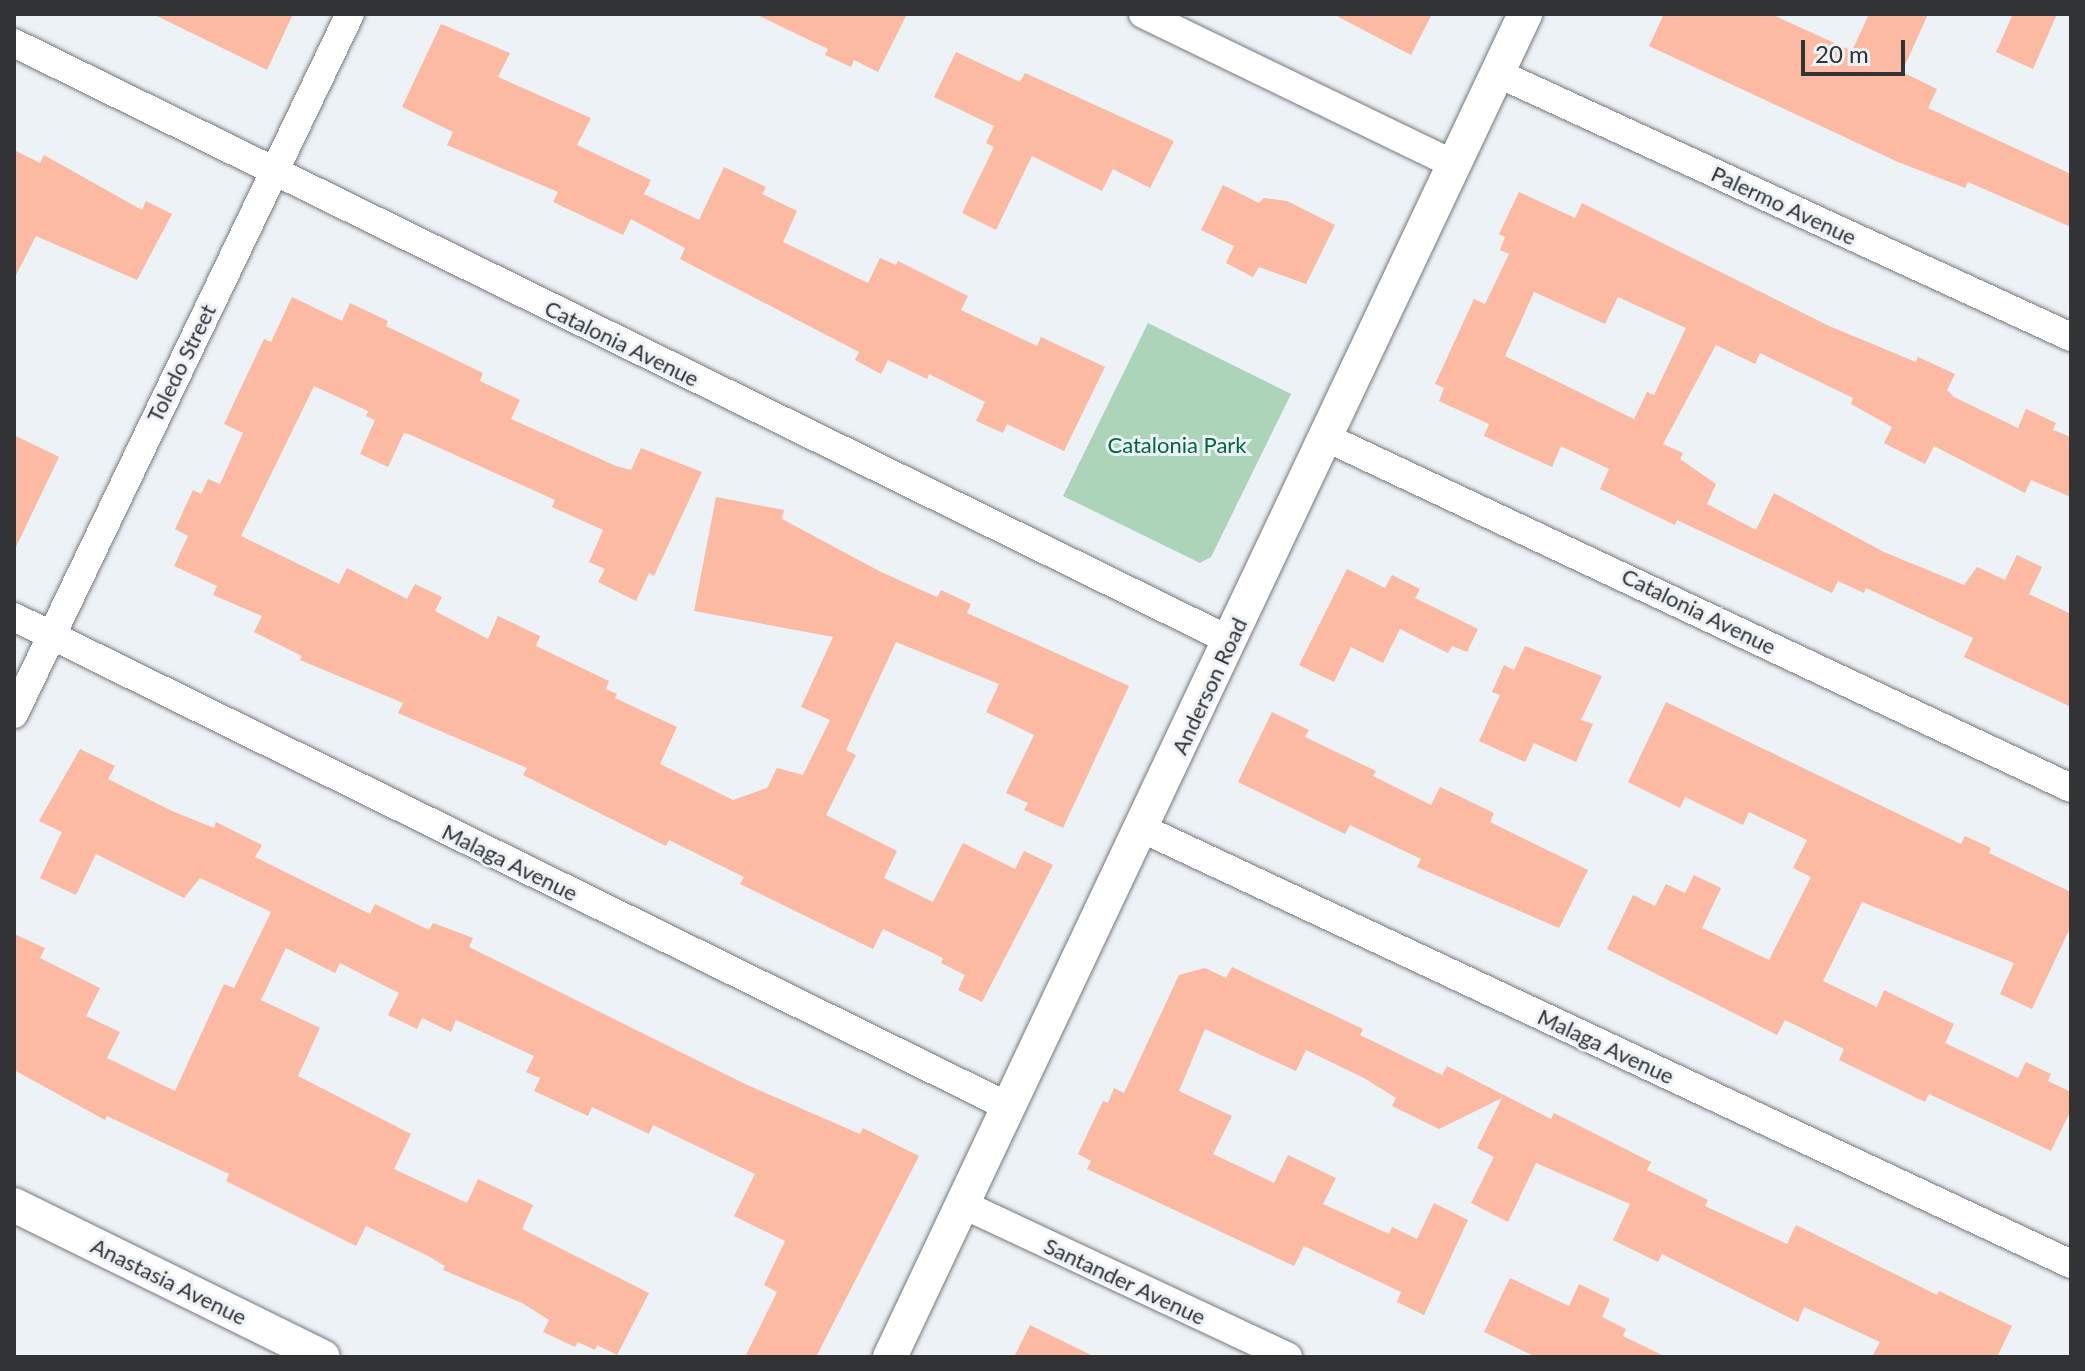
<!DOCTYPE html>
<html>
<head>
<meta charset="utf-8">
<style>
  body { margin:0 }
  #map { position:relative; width:2085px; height:1371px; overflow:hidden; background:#edf2f7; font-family:Lato,sans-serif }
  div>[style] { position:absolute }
  .green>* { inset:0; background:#abd4b9 }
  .building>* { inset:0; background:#fbbaa1 }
  .roads { filter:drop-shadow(0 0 2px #75797e) drop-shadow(0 0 2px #75797e) }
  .minor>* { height:28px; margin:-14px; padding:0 14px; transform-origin:14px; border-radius:14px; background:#fff }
  .tertiary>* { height:34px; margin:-17px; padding:0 17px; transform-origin:17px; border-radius:17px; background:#fff }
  span { translate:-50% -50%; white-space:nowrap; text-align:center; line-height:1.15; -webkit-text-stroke:6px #edf2f7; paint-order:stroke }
  .street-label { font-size:22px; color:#313335 }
  .park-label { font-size:22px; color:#00693a }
  .frame { position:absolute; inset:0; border:16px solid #313335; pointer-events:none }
  .scale { position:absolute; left:1801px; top:40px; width:104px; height:36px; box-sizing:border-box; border:4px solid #313335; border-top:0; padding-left:10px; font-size:24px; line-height:28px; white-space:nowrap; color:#313335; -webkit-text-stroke:6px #edf2f7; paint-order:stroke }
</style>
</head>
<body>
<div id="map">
  <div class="green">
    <div style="clip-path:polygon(1148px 323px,1291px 394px,1211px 557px,1200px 563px,1063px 496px)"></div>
  </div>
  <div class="building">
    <div style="clip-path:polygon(153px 14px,293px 14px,267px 70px)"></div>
    <div style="clip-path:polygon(755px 14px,907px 14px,878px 72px,854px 60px,851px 67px,825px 55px,828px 49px)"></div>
    <div style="clip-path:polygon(1333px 14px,1432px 14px,1411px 55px)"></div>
    <div style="clip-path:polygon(1664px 14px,1771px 14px,1852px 51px,1869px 14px,1928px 14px,1902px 72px,1937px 89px,1928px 108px,2071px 174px,2071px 227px,1968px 182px,1965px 188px,1898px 162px,1649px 46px)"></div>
    <div style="clip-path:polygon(2013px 14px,2057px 14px,2033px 69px,1996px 52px)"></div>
    <div style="clip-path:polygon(441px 24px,510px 53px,498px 77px,591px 118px,577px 145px,651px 180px,644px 194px,699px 220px,724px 167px,766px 187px,762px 194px,797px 211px,783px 242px,868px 283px,880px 258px,896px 265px,898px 261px,968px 296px,961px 310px,1037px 346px,1041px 337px,1105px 367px,1064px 451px,1007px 424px,1003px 433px,976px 421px,985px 402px,929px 374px,927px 379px,888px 360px,881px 374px,855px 360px,859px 352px,680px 259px,685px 248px,631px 219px,623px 235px,553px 202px,558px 192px,447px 145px,453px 132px,402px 107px)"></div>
    <div style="clip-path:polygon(956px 52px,1020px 82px,1025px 73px,1174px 141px,1150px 188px,1113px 169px,1102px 191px,1032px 156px,996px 230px,962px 213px,994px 147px,986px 143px,994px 126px,934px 97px)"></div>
    <div style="clip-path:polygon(14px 150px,40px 163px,44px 155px,142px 210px,146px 201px,172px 214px,137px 280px,36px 236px,14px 279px)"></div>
    <div style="clip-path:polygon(1223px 185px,1259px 203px,1264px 198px,1287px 201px,1335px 225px,1306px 284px,1259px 267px,1253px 277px,1226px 263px,1234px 246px,1201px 230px)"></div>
    <div style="clip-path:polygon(evenodd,1519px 192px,1575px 218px,1582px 203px,1829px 326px,1916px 362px,1918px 357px,1955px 374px,1947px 390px,1954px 397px,2018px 428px,2026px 409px,2056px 423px,2053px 430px,2071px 437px,2071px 497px,2031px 480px,2025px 493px,1934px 446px,1925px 464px,1884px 443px,1892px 427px,1851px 404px,1853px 398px,1760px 353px,1755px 364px,1716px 345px,1663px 444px,1683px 453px,1680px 459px,1716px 484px,1707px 504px,1756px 530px,1774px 493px,1884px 552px,1964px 585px,1977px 567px,2005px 580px,2017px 555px,2042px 567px,2029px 594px,2071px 614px,2071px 707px,1964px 657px,1973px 638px,1866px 588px,1864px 593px,1838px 581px,1832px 593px,1677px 520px,1675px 525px,1600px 489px,1609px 469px,1561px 446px,1552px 467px,1484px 436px,1489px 424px,1439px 401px,1444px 388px,1435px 384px,1474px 299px,1485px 304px,1509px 254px,1500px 250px,1505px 237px,1499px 234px,1519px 192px,1534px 292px,1605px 324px,1618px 297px,1686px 328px,1654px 395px,1647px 392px,1634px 419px,1505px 356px,1534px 292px)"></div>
    <div style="clip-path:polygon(292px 297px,342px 321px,350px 303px,388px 321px,386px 326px,483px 373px,480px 381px,520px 400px,511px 419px,616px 466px,631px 470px,641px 448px,702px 472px,654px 576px,649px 573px,636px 601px,598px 582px,605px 569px,589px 562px,603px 530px,552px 507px,555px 500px,411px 435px,404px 433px,388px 467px,360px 454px,375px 420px,366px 416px,368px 411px,314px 386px,241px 536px,339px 584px,347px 568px,407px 599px,415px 584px,442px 597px,435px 611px,488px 639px,498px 616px,540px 636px,536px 646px,609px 681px,606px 689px,617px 694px,615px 698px,677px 727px,660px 764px,733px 800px,767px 788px,777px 768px,803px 775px,830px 720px,801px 707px,833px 637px,694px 611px,716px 497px,784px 510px,782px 519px,881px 572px,937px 597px,941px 590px,971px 604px,967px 613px,1129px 686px,1063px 828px,1024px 810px,1028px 803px,1006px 793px,1034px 735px,986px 712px,999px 684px,896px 642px,846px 750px,856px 755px,826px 815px,897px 851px,884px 878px,933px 902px,963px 843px,1015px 869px,1024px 851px,1053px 865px,982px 1002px,958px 990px,965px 975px,941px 963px,943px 958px,883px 929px,873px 949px,740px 884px,744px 877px,669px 840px,666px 846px,523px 775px,527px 768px,398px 713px,403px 703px,300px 660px,302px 656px,254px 632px,262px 616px,213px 595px,217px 586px,174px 566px,188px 536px,175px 529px,193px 490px,201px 494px,208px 479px,220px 484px,243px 433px,224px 424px,264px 339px,271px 342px)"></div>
    <div style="clip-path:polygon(14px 435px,59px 457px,14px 551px)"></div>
    <div style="clip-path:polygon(1347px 569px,1385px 588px,1392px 575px,1420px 589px,1415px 598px,1478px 629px,1467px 652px,1452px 646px,1448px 653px,1400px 629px,1383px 663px,1351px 647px,1334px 682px,1299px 665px)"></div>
    <div style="clip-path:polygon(1525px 646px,1602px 676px,1581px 720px,1593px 724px,1576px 762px,1534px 743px,1525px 762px,1479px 741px,1500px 695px,1492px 692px,1504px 665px,1514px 670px)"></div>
    <div style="clip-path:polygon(1666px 702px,1961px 844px,1965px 836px,1991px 848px,1989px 853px,2071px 892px,2071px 926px,2032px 1009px,2000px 994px,2014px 963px,1862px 902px,1823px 981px,1877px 1007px,1884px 990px,1954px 1024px,1945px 1043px,2018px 1078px,2026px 1062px,2051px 1074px,2048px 1081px,2071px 1092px,2071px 1110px,2051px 1151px,1929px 1094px,1925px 1102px,1839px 1060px,1844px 1049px,1785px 1020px,1777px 1035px,1607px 949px,1633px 895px,1655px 906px,1666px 884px,1685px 893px,1694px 875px,1721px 888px,1702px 928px,1769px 960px,1811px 877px,1793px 868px,1807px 840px,1749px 812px,1743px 825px,1685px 797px,1680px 808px,1628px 782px)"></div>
    <div style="clip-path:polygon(1272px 712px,1309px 730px,1305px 737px,1376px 771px,1373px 776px,1431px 805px,1440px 787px,1494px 813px,1490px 822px,1588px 870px,1559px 928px,1417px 867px,1421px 859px,1350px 825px,1345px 834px,1238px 782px)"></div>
    <div style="clip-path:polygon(80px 749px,115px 766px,108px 779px,172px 811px,214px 828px,216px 822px,262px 845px,255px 857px,370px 914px,375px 904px,429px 930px,433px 923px,473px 938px,469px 947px,745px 1084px,860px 1134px,863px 1128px,919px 1156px,816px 1357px,745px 1357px,777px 1292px,764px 1285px,785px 1241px,734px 1216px,755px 1174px,653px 1125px,649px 1134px,592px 1107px,588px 1116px,534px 1091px,540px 1078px,526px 1072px,534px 1056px,456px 1020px,451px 1032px,422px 1018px,417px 1029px,388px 1015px,399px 993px,340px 963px,335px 973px,286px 948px,261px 1000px,320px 1028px,298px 1076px,411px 1134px,394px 1169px,467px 1203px,478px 1179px,533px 1205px,522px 1229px,649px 1293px,617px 1355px,597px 1345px,595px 1350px,578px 1342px,575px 1347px,543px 1332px,549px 1320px,522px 1303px,443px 1270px,445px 1266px,428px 1256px,366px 1226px,356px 1246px,226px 1181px,229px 1174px,107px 1116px,105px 1120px,14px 1070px,14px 934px,45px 948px,40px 958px,100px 988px,86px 1016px,120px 1032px,107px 1058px,175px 1091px,224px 984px,234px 988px,271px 912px,200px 878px,184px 898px,96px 854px,76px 895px,40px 878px,62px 832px,39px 821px)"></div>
    <div style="clip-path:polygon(1232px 967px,1363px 1029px,1360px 1035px,1442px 1075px,1447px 1066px,1551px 1119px,1554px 1113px,1651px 1162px,1647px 1170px,1708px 1200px,1705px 1206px,1787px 1244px,1796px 1225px,1937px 1295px,1939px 1291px,2012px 1326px,1997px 1357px,1872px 1357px,1880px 1342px,1804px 1307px,1798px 1322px,1662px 1254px,1658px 1262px,1613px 1240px,1630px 1204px,1536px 1163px,1508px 1222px,1471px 1203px,1494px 1157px,1477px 1148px,1502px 1098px,1439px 1129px,1392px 1106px,1396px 1098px,1364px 1078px,1306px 1050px,1296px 1071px,1205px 1029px,1179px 1091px,1232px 1116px,1213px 1154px,1274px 1183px,1288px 1155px,1336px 1178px,1323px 1204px,1389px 1234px,1392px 1227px,1417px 1239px,1434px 1203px,1468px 1220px,1424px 1315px,1397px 1302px,1401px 1292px,1304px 1246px,1294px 1266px,1087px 1169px,1091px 1161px,1078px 1154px,1103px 1101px,1108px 1103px,1114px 1088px,1124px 1093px,1179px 975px,1205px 968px,1226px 978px)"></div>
    <div style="clip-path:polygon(1510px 1278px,1569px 1306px,1579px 1284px,1610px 1299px,1602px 1317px,1626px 1329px,1623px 1336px,1666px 1357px,1536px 1357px,1484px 1332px)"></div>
    <div style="clip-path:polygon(1030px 1325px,1095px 1357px,1014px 1357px)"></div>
  </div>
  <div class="roads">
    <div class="minor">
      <div style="left:1143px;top:14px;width:344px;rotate:25.8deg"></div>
      <div style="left:14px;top:43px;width:1356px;rotate:26.17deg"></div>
      <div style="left:1497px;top:73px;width:632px;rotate:24.7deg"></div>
      <div style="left:1325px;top:437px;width:824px;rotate:25.2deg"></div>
      <div style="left:14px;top:617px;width:1107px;rotate:26.22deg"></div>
      <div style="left:14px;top:714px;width:776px;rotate:-64.36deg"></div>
      <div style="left:1141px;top:828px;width:1027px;rotate:25.12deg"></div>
      <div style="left:962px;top:1204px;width:360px;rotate:25.1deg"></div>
    </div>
    <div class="tertiary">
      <div style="left:14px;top:1205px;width:344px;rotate:26.2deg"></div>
      <div style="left:890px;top:1357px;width:1486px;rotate:-64.69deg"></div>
    </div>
  </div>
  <div class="street-label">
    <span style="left:1784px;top:205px;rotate:25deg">Palermo Avenue</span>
    <span style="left:622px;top:343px;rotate:26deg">Catalonia Avenue</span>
    <span style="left:181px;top:363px;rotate:-64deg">Toledo Street</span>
    <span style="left:1699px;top:611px;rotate:26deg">Catalonia Avenue</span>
    <span style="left:1209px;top:686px;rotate:-65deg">Anderson Road</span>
    <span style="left:510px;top:862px;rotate:26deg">Malaga Avenue</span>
    <span style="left:1606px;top:1046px;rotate:25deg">Malaga Avenue</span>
    <span style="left:169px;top:1281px;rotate:26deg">Anastasia Avenue</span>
    <span style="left:1125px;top:1281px;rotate:25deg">Santander Avenue</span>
  </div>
  <div class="park-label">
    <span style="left:1177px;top:445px">Catalonia Park</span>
  </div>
  <div class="frame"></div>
  <div class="scale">20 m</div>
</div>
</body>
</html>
